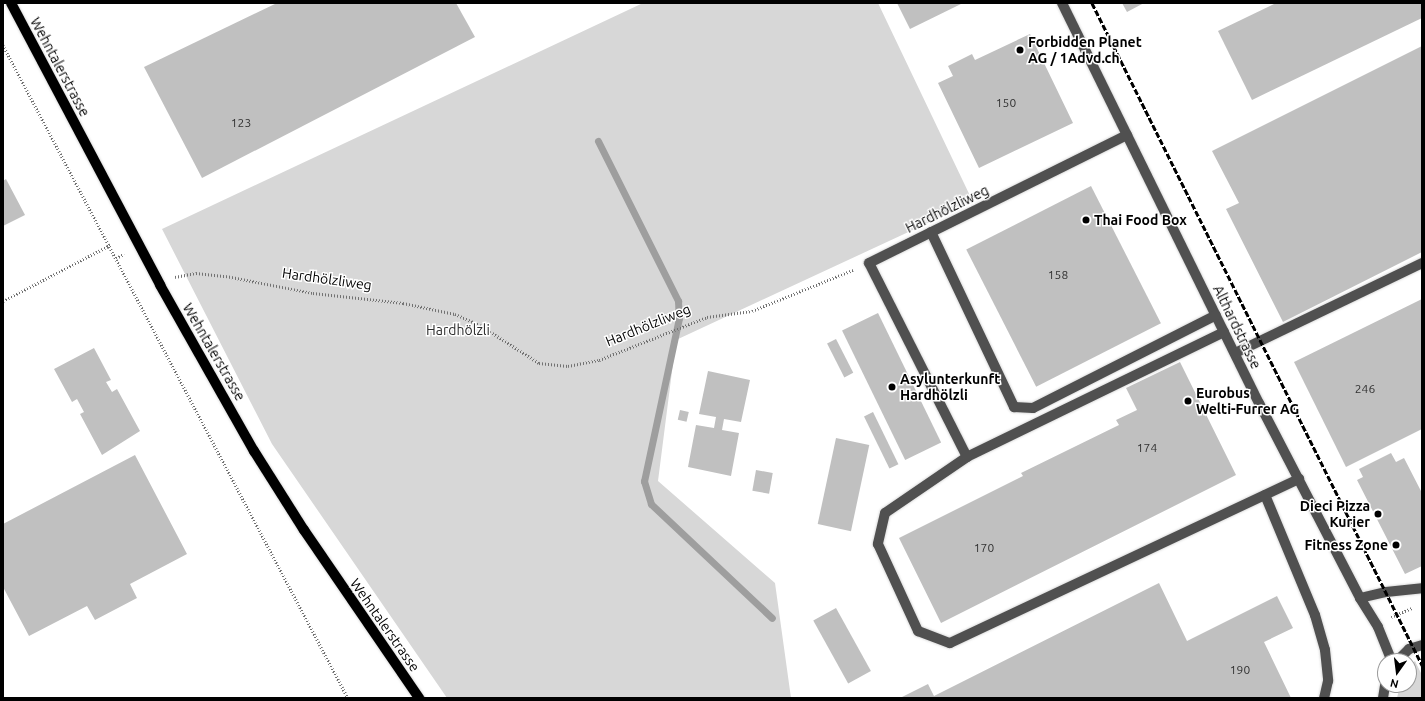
<!DOCTYPE html>
<html>
<head>
<meta charset="utf-8">
<style>
  body { margin:0 }
  #map { position:relative; width:1425px; height:701px; overflow:hidden; background:#fff; font-family:Ubuntu,sans-serif }
  div>[style] { position:absolute }
  .green>* { inset:0; background:#d7d7d7 }
  .stream>* { height:7px; margin:-3.5px; padding:0 3.5px; transform-origin:3.5px; border-radius:3.5px; background:#9e9e9e }
  .building>* { inset:0; background:#c0c0c0; transform-origin:0 0 }
  .path>* { height:2.5px; margin-top:-1.25px; transform-origin:0; background:repeating-linear-gradient(90deg,#727272 0 1px,transparent 0 3px) }
  .roads { filter:drop-shadow(0 0 1px #dbdbdb) drop-shadow(0 0 1px #dbdbdb) }
  .minor>* { height:10px; margin:-5px; padding:0 5px; transform-origin:5px; border-radius:5px; background:#505050 }
  .major>* { height:10px; margin:-5px; padding:0 5px; transform-origin:5px; border-radius:5px; background:#000 }
  .rail>* { height:3px; margin-top:-1.5px; transform-origin:0; background:repeating-linear-gradient(90deg,#000 0 6px,transparent 0 8px) }
  .dots>* { width:11px; height:11px; translate:-50% -50%; box-sizing:border-box; border:2px solid #fff; border-radius:50% }
  span { translate:-50% -50%; white-space:nowrap; text-align:center; line-height:1.15; -webkit-text-stroke:3px #fff; paint-order:stroke }
  .number-label { font-size:12px; color:#303030 }
  .number-label span { -webkit-text-stroke-width:0 }
  .poi-label { font-size:14px; color:#000; font-weight:700 }
  .left { translate:0 -50%; text-align:left }
  .right { translate:-100% -50%; text-align:right }
  .street-label { font-size:14px; color:#000 }
  .park-label { font-size:14px; color:#2e2e2e }
  .frame { position:absolute; inset:0; border:4px solid #000; pointer-events:none }
  .north { position:absolute; left:1377px; top:653px; width:40px; height:40px; box-sizing:border-box; background:#fff; border:1px solid #999; border-radius:50%; rotate:194deg; font-size:11px; font-weight:700; line-height:16px; text-align:center; color:#000 }
  .north::after { content:''; display:block; margin:auto; width:14px; height:18px; background:#000; clip-path:polygon(50% 0,100% 100%,50% 72%,0 100%) }
</style>
</head>
<body>
<div id="map">
  <div class="green">
    <div style="clip-path:polygon(643px 3px,878px 3px,973px 202px,676px 340px,658px 481px,775px 583px,791px 698px,447px 698px,272px 444px,162px 229px)"></div>
    <div style="clip-path:polygon(1415px 661px,1422px 675px,1422px 698px,1397px 698px,1400px 685px,1409px 685px,1409px 666px)"></div>
  </div>
  <div class="stream">
    <div style="left:598px;top:141px;width:179px;rotate:63.4deg"></div>
    <div style="left:678px;top:301px;width:17px;rotate:87deg"></div>
    <div style="left:679px;top:318px;width:167px;rotate:102.1deg"></div>
    <div style="left:644px;top:481px;width:24px;rotate:73deg"></div>
    <div style="left:651px;top:504px;width:166px;rotate:43.3deg"></div>
  </div>
  <div class="building">
    <div style="clip-path:polygon(277px 3px,456px 3px,475px 37px,202px 178px,144px 67px)"></div>
    <div style="clip-path:polygon(897px 3px,963px 3px,910px 29px)"></div>
    <div style="clip-path:polygon(1122px 3px,1144px 3px,1127px 12px)"></div>
    <div style="clip-path:polygon(1276px 3px,1422px 3px,1422px 18px,1252px 100px,1218px 31px)"></div>
    <div style="clip-path:polygon(1030px 34px,1073px 123px,979px 168px,938px 83px,953px 76px,948px 66px,972px 54px,975px 60px)"></div>
    <div style="clip-path:polygon(1422px 46px,1422px 252px,1283px 322px,1226px 209px,1239px 203px,1212px 151px)"></div>
    <div style="clip-path:polygon(6px 179px,25px 215px,3px 226px,3px 181px)"></div>
    <div style="left:1091px;top:186px;width:154px;height:140px;rotate:63deg"></div>
    <div style="clip-path:polygon(1422px 299px,1422px 429px,1346px 467px,1294px 362px)"></div>
    <div style="left:878px;top:313px;width:144px;height:40px;rotate:64deg"></div>
    <div style="left:836px;top:339px;width:38px;height:10px;rotate:63deg"></div>
    <div style="clip-path:polygon(94px 348px,111px 380px,106px 382px,112px 392px,117px 389px,140px 431px,102px 455px,80px 414px,84px 412px,77px 399px,72px 402px,54px 369px)"></div>
    <div style="clip-path:polygon(1180px 362px,1236px 475px,941px 623px,899px 538px,1023px 476px,1021px 473px,1119px 425px,1116px 420px,1137px 410px,1126px 388px)"></div>
    <div style="clip-path:polygon(708px 371px,750px 380px,741px 422px,724px 419px,722px 430px,739px 433px,731px 476px,688px 467px,696px 425px,714px 428px,716px 417px,699px 414px)"></div>
    <div style="left:680px;top:410px;width:9px;height:10px;rotate:13deg"></div>
    <div style="left:873px;top:412px;width:58px;height:10px;rotate:64deg"></div>
    <div style="left:836px;top:438px;width:34px;height:88px;rotate:12deg"></div>
    <div style="clip-path:polygon(1391px 453px,1396px 462px,1404px 458px,1422px 493px,1422px 566px,1405px 574px,1357px 480px,1363px 477px,1359px 469px)"></div>
    <div style="clip-path:polygon(135px 455px,187px 554px,130px 584px,137px 598px,95px 620px,87px 606px,29px 636px,3px 587px,3px 524px)"></div>
    <div style="left:756px;top:470px;width:17px;height:21px;rotate:10deg"></div>
    <div style="clip-path:polygon(1159px 583px,1187px 641px,1277px 596px,1293px 628px,1264px 642px,1291px 698px,900px 698px,928px 684px,934px 696px)"></div>
    <div style="left:836px;top:608px;width:72px;height:26px;rotate:61deg"></div>
  </div>
  <div class="path">
    <div style="left:3px;top:45px;width:739px;rotate:62.15deg"></div>
    <div style="left:116px;top:258px;width:9px;rotate:-27deg"></div>
    <div style="left:175px;top:277px;width:21px;rotate:-11deg"></div>
    <div style="left:196px;top:273px;width:30px;rotate:6deg"></div>
    <div style="left:226px;top:276px;width:89px;rotate:11.1deg"></div>
    <div style="left:313px;top:293px;width:91px;rotate:6.3deg"></div>
    <div style="left:403px;top:303px;width:53px;rotate:11.9deg"></div>
    <div style="left:455px;top:314px;width:27px;rotate:24deg"></div>
    <div style="left:480px;top:325px;width:70px;rotate:32.8deg"></div>
    <div style="left:539px;top:363px;width:29px;rotate:6deg"></div>
    <div style="left:568px;top:366px;width:32px;rotate:-11deg"></div>
    <div style="left:599px;top:360px;width:116px;rotate:-21.7deg"></div>
    <div style="left:707px;top:317px;width:45px;rotate:-7.6deg"></div>
    <div style="left:752px;top:311px;width:109px;rotate:-22.1deg"></div>
    <div style="left:3px;top:301px;width:121px;rotate:-27.6deg"></div>
    <div style="left:1391px;top:617px;width:23px;rotate:-23deg"></div>
  </div>
  <div class="roads">
    <div class="minor">
      <div style="left:1062px;top:3px;width:446px;rotate:63.8deg"></div>
      <div style="left:1259px;top:403px;width:220px;rotate:62.6deg"></div>
      <div style="left:1360px;top:598px;width:34px;rotate:58deg"></div>
      <div style="left:1378px;top:627px;width:37px;rotate:68deg"></div>
      <div style="left:931px;top:232px;width:194px;rotate:64.6deg"></div>
      <div style="left:1014px;top:407px;width:19px;rotate:3deg"></div>
      <div style="left:1033px;top:408px;width:205px;rotate:-26.9deg"></div>
      <div style="left:1224px;top:332px;width:286px;rotate:154.1deg"></div>
      <div style="left:967px;top:457px;width:99px;rotate:145.7deg"></div>
      <div style="left:885px;top:513px;width:32px;rotate:103deg"></div>
      <div style="left:878px;top:544px;width:96px;rotate:65.3deg"></div>
      <div style="left:918px;top:631px;width:34px;rotate:21deg"></div>
      <div style="left:950px;top:643px;width:386px;rotate:-25.2deg"></div>
      <div style="left:1235px;top:353px;width:208px;rotate:-25.7deg"></div>
      <div style="left:967px;top:457px;width:217px;rotate:-116.8deg"></div>
      <div style="left:869px;top:263px;width:288px;rotate:-26.4deg"></div>
      <div style="left:1265px;top:495px;width:130px;rotate:67.4deg"></div>
      <div style="left:1315px;top:615px;width:36px;rotate:74deg"></div>
      <div style="left:1325px;top:650px;width:31px;rotate:84deg"></div>
      <div style="left:1328px;top:681px;width:17px;rotate:103deg"></div>
      <div style="left:1360px;top:598px;width:27px;rotate:-13deg"></div>
      <div style="left:1386px;top:592px;width:36px;rotate:-6deg"></div>
      <div style="left:1397px;top:661px;width:17px;rotate:-45deg"></div>
      <div style="left:1409px;top:649px;width:14px;rotate:-17deg"></div>
      <div style="left:1383px;top:698px;width:13px;rotate:-81deg"></div>
    </div>
    <div class="major">
      <div style="left:11px;top:3px;width:319px;rotate:62.1deg"></div>
      <div style="left:160px;top:285px;width:191px;rotate:60.5deg"></div>
      <div style="left:254px;top:451px;width:93px;rotate:57.7deg"></div>
      <div style="left:304px;top:530px;width:204px;rotate:55.6deg"></div>
    </div>
  </div>
  <div class="rail">
    <div style="left:1092px;top:3px;width:740px;rotate:63.5deg"></div>
  </div>
  <div class="dots">
    <div style="left:1020px;top:50px;background:#000"></div>
    <div style="left:1086px;top:220px;background:#000"></div>
    <div style="left:892px;top:387px;background:#000"></div>
    <div style="left:1188px;top:401px;background:#000"></div>
    <div style="left:1378px;top:514px;background:#000"></div>
    <div style="left:1396px;top:545px;background:#000"></div>
  </div>
  <div class="number-label">
    <span style="left:1006px;top:103px">150</span>
    <span style="left:241px;top:123px">123</span>
    <span style="left:1058px;top:275px">158</span>
    <span style="left:1365px;top:389px">246</span>
    <span style="left:1147px;top:448px">174</span>
    <span style="left:984px;top:548px">170</span>
    <span style="left:1240px;top:670px">190</span>
  </div>
  <div class="poi-label">
    <span class="left" style="left:1028px;top:50px">Forbidden Planet<br>AG / 1Advd.ch</span>
    <span class="left" style="left:1094px;top:220px">Thai Food Box</span>
    <span class="left" style="left:900px;top:387px">Asylunterkunft<br>Hardhölzli</span>
    <span class="left" style="left:1196px;top:401px">Eurobus<br>Welti-Furrer AG</span>
    <span class="right" style="left:1370px;top:514px">Dieci Pizza<br>Kurier</span>
    <span class="right" style="left:1388px;top:545px">Fitness Zone</span>
  </div>
  <div class="street-label">
    <span style="left:60px;top:67px;rotate:62deg">Wehntalerstrasse</span>
    <span style="left:947px;top:209px;rotate:-26deg">Hardhölzliweg</span>
    <span style="left:327px;top:279px;rotate:8deg">Hardhölzliweg</span>
    <span style="left:648px;top:325px;rotate:-22deg">Hardhölzliweg</span>
    <span style="left:1237px;top:327px;rotate:64deg">Althardstrasse</span>
    <span style="left:214px;top:352px;rotate:60deg">Wehntalerstrasse</span>
    <span style="left:385px;top:625px;rotate:55deg">Wehntalerstrasse</span>
  </div>
  <div class="park-label">
    <span style="left:458px;top:330px">Hardhölzli</span>
  </div>
  <div class="frame"></div>
  <div class="north">N</div>
</div>
</body>
</html>
